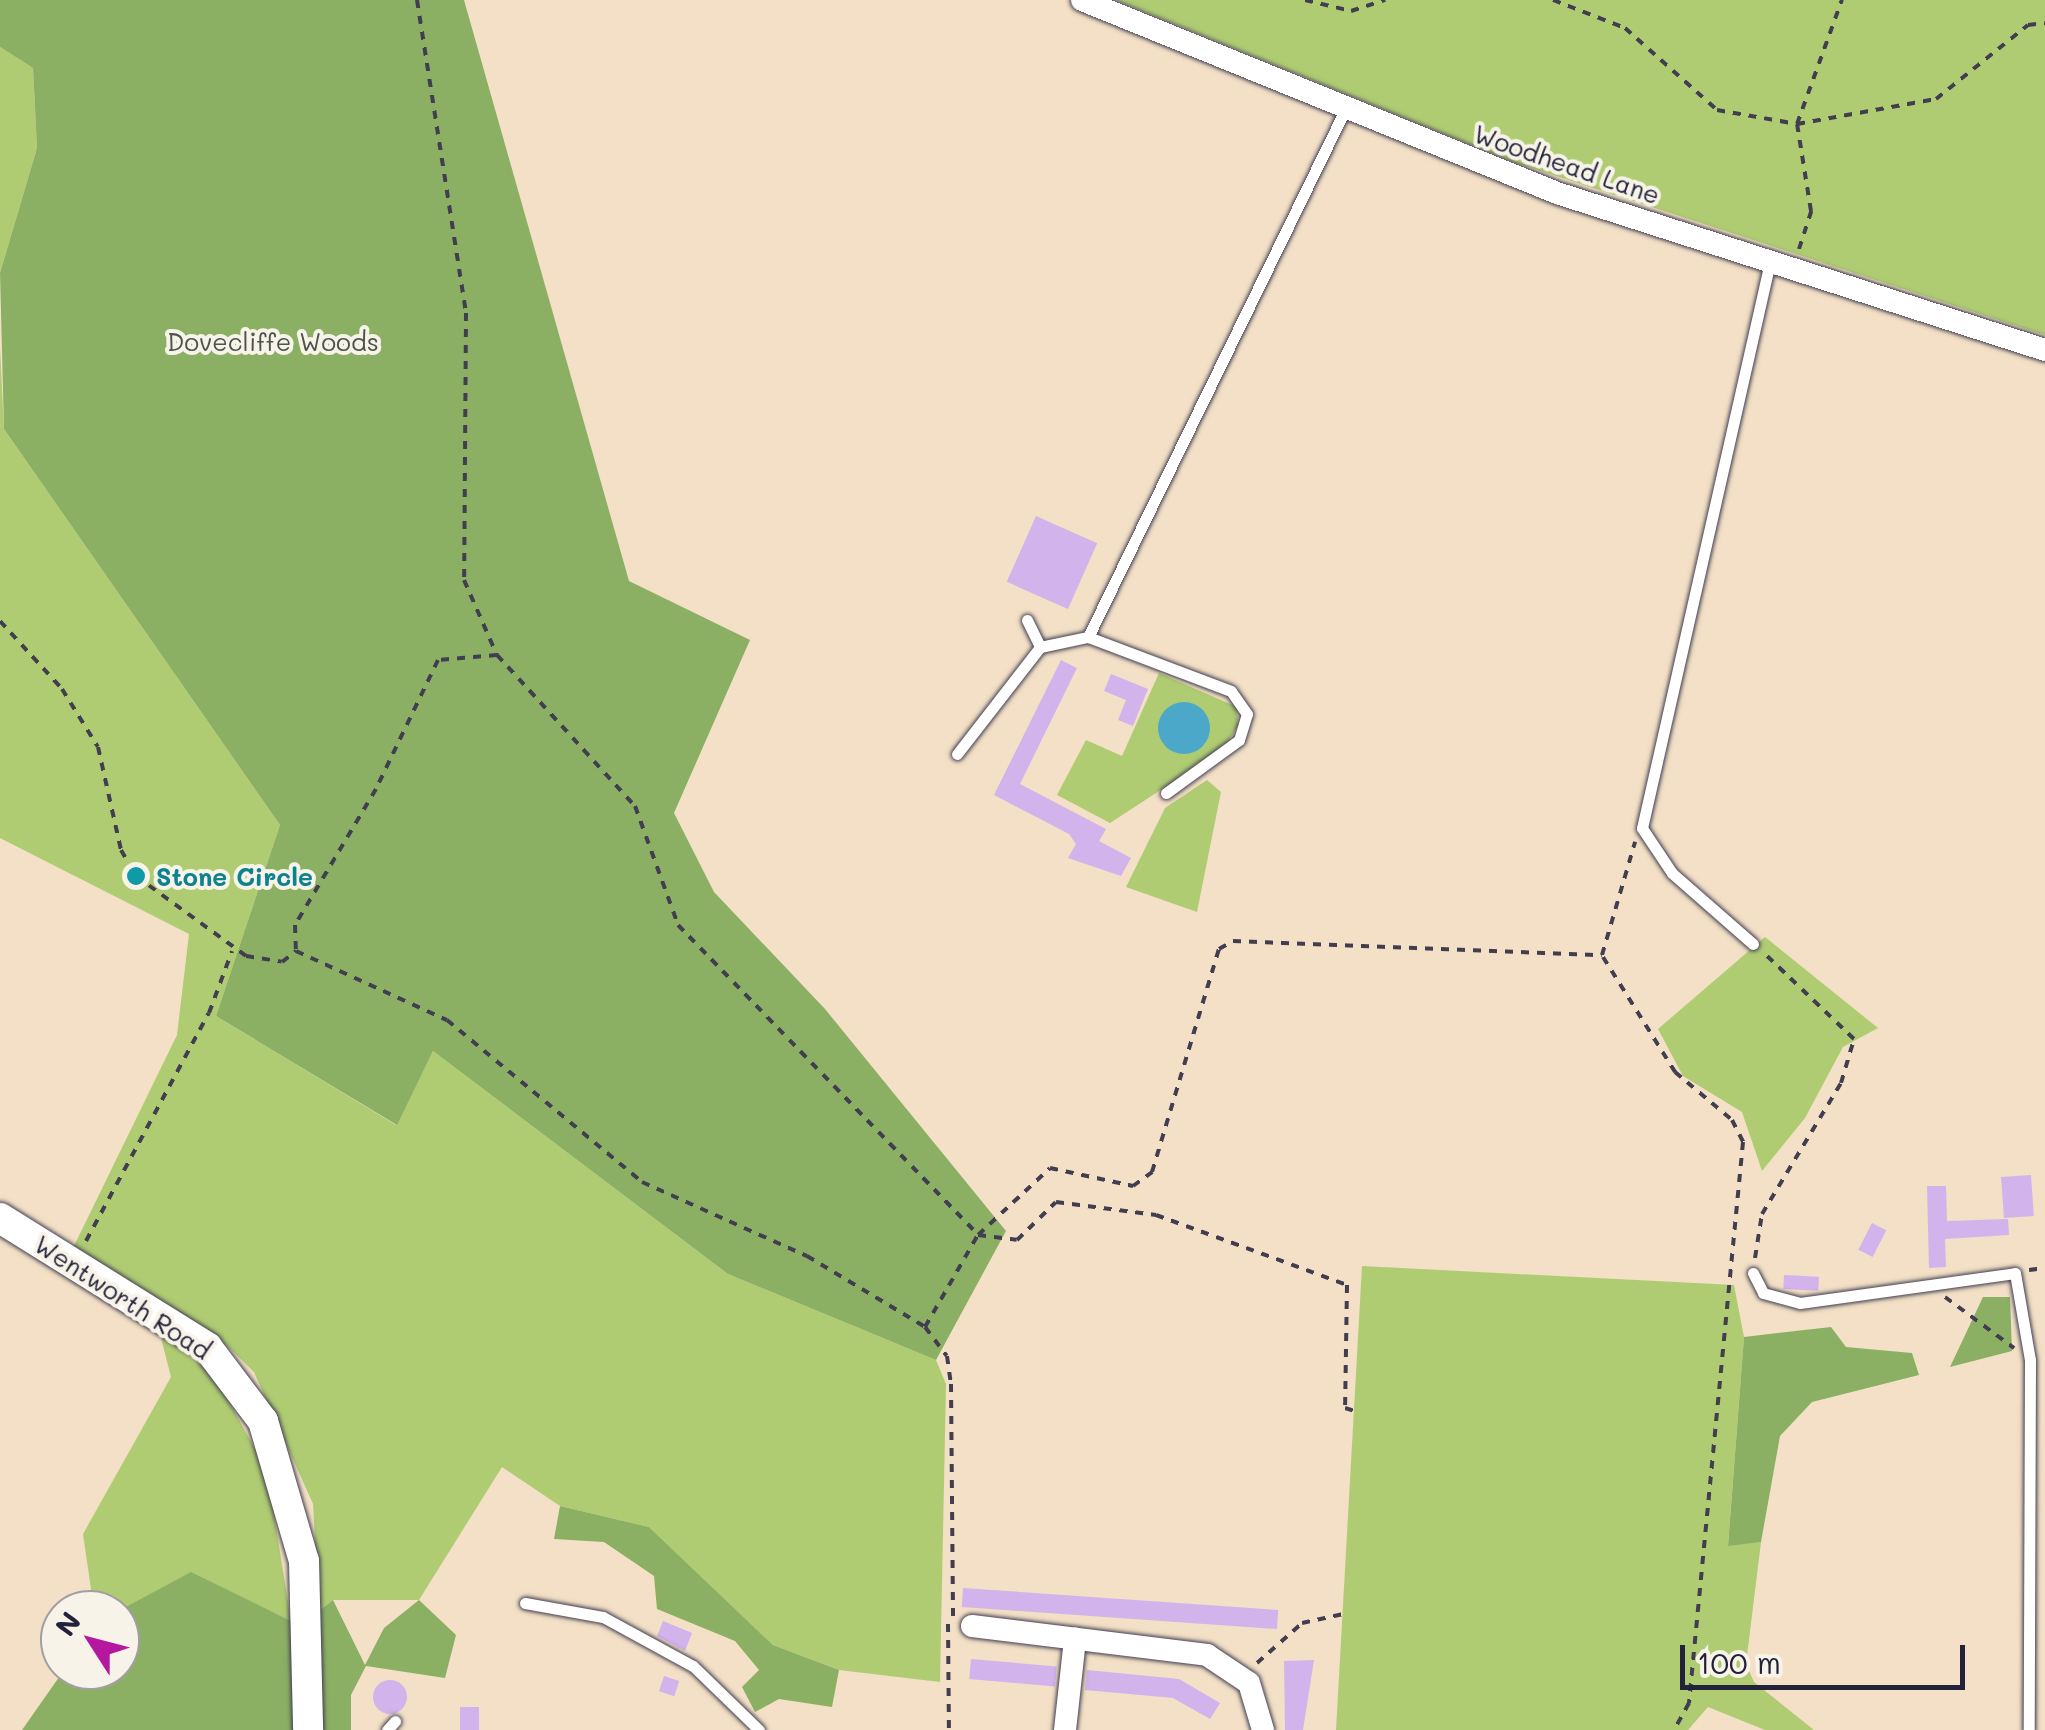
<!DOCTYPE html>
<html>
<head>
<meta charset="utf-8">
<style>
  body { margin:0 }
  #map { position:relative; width:2045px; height:1730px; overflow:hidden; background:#f3e0c6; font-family:Mali,sans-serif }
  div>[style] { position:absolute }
  .green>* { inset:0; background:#afcc72 }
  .forest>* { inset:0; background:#8bb064 }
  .water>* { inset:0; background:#4ba8c9 }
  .round { border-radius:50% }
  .building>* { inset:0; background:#d2b3ec; transform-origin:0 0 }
  .path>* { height:4px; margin-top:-2px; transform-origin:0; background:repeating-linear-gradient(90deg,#413e50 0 8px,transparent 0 16px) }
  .roads { filter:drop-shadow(0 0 2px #413e50) drop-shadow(0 0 2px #413e50) }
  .service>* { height:11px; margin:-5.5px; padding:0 5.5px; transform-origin:5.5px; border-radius:5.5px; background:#fff }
  .minor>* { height:22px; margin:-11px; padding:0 11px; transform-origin:11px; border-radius:11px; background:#fff }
  .tertiary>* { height:30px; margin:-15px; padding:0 15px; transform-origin:15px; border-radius:15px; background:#fff }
  .dots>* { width:28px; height:28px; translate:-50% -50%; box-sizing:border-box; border:5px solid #f7f3e8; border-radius:50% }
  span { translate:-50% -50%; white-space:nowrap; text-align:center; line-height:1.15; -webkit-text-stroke:8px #f7f3e8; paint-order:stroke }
  .street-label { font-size:25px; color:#22223b }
  .park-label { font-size:25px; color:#4c554c }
  .culture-label { font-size:25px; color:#0d838f; font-weight:700 }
  .left { translate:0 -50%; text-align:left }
  .north { position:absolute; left:40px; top:1590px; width:100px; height:100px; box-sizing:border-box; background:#f7f3e8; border:2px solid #a29fa3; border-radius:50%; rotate:306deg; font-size:28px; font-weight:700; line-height:40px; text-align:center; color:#22223b }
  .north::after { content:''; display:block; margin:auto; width:35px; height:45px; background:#b5179e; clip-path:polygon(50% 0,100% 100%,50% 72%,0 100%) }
  .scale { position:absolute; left:1680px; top:1645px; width:285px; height:45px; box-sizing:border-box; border:5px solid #22223b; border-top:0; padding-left:12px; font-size:30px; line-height:35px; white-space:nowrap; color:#22223b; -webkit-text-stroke:8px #f7f3e8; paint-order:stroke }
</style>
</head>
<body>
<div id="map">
  <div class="green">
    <div style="clip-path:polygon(1116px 0,2045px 0,2045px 335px,1516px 163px)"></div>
    <div style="clip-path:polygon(0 47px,33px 68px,37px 148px,0 273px)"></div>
    <div style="clip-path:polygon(0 347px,4px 429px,280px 825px,216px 1016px,396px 1125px,433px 1051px,728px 1274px,936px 1360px,946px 1384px,940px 1682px,839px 1670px,773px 1645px,649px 1527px,560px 1506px,502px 1467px,419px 1600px,333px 1600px,319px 1611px,313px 1504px,254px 1372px,220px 1339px,72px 1250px,177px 1035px,189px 934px,0 838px)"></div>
    <div style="clip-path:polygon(1159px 673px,1237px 707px,1238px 726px,1222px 750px,1110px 823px,1057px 795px,1086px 740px,1122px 756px)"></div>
    <div style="clip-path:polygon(1207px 780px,1221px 792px,1197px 912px,1126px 887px,1165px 808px)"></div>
    <div style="clip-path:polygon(1765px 937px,1878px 1028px,1843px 1047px,1805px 1118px,1762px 1171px,1742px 1112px,1683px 1076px,1658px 1029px)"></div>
    <div style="clip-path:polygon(1362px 1266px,1734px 1285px,1744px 1337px,1728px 1545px,1761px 1542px,1746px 1664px,1754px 1682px,1814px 1730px,1765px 1730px,1708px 1707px,1688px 1730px,1336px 1730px)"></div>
    <div style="clip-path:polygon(160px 1334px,215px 1376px,267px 1471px,291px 1621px,191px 1573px,120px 1610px,94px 1610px,83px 1534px,171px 1377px)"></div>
  </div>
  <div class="forest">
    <div style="clip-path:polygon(0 0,464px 0,629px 581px,750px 640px,674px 813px,714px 892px,825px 1009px,1006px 1231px,936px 1360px,728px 1274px,433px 1051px,397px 1125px,216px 1016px,280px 825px,4px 429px,0 273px,37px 148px,33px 68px,0 47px)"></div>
    <div style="clip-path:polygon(1983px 1297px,2010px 1297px,2012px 1351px,1950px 1367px)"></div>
    <div style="clip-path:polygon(1831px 1327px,1846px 1347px,1912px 1353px,1919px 1375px,1812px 1402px,1780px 1436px,1761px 1542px,1728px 1546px,1744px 1337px)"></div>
    <div style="clip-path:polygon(560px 1506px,649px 1527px,773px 1645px,839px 1670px,832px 1707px,779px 1699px,755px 1712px,742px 1687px,759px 1670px,735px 1641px,657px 1609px,654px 1576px,604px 1542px,554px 1539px)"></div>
    <div style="clip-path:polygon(191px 1572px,291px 1621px,297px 1730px,22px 1730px,64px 1670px,120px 1670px,120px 1610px)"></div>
    <div style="clip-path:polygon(333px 1600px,365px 1665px,384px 1628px,419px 1600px,456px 1635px,445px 1678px,366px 1666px,351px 1695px,351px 1730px,316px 1730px,319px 1611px)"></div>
  </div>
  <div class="water">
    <div class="round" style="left:1158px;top:702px;width:52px;height:52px"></div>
  </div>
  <div class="building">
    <div style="left:1036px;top:516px;width:67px;height:72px;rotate:24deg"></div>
    <div style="clip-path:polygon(1061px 660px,1077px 668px,1020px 784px,1106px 829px,1099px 841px,1131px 858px,1121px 876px,1068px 858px,1076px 844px,1069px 834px,994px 795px)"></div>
    <div style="clip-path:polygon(1111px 674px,1148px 689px,1133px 726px,1118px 720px,1126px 700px,1104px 691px)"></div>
    <div style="left:2031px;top:1175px;width:41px;height:30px;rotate:86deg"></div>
    <div style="clip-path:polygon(1927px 1186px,1946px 1186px,1947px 1221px,2008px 1219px,2009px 1235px,1945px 1239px,1946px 1267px,1929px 1268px)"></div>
    <div style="left:1872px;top:1223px;width:16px;height:30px;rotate:27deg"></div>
    <div style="left:1784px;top:1275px;width:35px;height:14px;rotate:3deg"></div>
    <div style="left:963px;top:1588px;width:316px;height:19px;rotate:4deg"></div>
    <div style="clip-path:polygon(663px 1621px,692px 1633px,685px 1651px,657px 1636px)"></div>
    <div style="left:971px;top:1659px;width:86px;height:20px;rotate:5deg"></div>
    <div style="clip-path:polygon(1314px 1660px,1303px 1730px,1285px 1730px,1284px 1661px)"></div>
    <div style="clip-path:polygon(1087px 1670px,1179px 1679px,1220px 1703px,1210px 1719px,1173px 1698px,1085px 1690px)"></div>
    <div style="left:664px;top:1676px;width:16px;height:16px;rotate:18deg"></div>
    <div class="round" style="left:373px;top:1680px;width:34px;height:34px"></div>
    <div style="left:460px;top:1707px;width:19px;height:23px"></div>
  </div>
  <div class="path">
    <div style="left:417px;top:0;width:317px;rotate:81.1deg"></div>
    <div style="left:466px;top:313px;width:267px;rotate:90.4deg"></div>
    <div style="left:464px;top:580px;width:82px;rotate:66.3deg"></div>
    <div style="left:497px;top:655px;width:205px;rotate:47.6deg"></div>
    <div style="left:635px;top:806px;width:127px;rotate:70.1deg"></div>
    <div style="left:678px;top:925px;width:431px;rotate:45.9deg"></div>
    <div style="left:978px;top:1235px;width:39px;rotate:7deg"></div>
    <div style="left:1017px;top:1240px;width:54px;rotate:-44.3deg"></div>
    <div style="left:1056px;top:1202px;width:101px;rotate:7.4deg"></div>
    <div style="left:1156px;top:1215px;width:203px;rotate:20.1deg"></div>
    <div style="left:1347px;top:1285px;width:123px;rotate:90.9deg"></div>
    <div style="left:1345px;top:1408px;width:14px;rotate:17deg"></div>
    <div style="left:1305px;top:0;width:47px;rotate:13.4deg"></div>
    <div style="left:1351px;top:11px;width:36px;rotate:-18deg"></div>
    <div style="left:1553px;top:0;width:77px;rotate:21.3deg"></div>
    <div style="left:1625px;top:28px;width:123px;rotate:41.7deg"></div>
    <div style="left:1717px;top:110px;width:81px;rotate:9.9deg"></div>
    <div style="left:1797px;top:124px;width:141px;rotate:-10.2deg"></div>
    <div style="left:1936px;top:99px;width:118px;rotate:-38.8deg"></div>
    <div style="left:2028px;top:25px;width:17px;rotate:-7deg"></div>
    <div style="left:1799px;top:249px;width:40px;rotate:-72deg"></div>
    <div style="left:1811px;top:211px;width:88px;rotate:-99.1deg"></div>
    <div style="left:1797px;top:124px;width:132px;rotate:-70.1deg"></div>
    <div style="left:0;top:621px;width:92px;rotate:47.6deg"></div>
    <div style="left:62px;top:689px;width:68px;rotate:58.2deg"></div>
    <div style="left:98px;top:747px;width:106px;rotate:77.4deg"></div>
    <div style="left:121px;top:850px;width:30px;rotate:60deg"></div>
    <div style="left:136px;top:876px;width:136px;rotate:36deg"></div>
    <div style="left:246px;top:956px;width:36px;rotate:9deg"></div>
    <div style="left:282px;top:962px;width:18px;rotate:-38deg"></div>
    <div style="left:497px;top:655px;width:59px;rotate:175.2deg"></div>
    <div style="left:438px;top:660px;width:143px;rotate:115.7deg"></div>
    <div style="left:376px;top:789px;width:158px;rotate:120.8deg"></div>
    <div style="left:295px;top:925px;width:26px;rotate:88deg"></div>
    <div style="left:296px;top:951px;width:166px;rotate:24.6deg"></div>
    <div style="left:447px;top:1020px;width:254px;rotate:39.7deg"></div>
    <div style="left:642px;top:1182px;width:181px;rotate:24.2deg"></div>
    <div style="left:807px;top:1256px;width:138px;rotate:31deg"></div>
    <div style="left:925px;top:1327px;width:36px;rotate:53deg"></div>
    <div style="left:947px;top:1356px;width:28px;rotate:82deg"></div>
    <div style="left:951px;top:1384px;width:240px;rotate:89.5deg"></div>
    <div style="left:1603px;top:957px;width:136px;rotate:57.9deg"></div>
    <div style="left:1675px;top:1072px;width:75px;rotate:40.1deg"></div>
    <div style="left:1732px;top:1120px;width:25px;rotate:63deg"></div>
    <div style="left:1743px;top:1142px;width:564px;rotate:95.5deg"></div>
    <div style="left:1689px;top:1703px;width:31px;rotate:119deg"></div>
    <div style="left:86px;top:1241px;width:259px;rotate:-61.7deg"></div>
    <div style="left:209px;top:1013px;width:66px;rotate:-69.6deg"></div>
    <div style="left:1755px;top:1258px;width:45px;rotate:-81deg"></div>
    <div style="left:1762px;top:1214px;width:153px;rotate:-58.9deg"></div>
    <div style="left:1841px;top:1083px;width:46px;rotate:-73.5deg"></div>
    <div style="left:1854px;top:1039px;width:126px;rotate:-136.3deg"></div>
    <div style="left:2029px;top:1270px;width:16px;rotate:-7deg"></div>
    <div style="left:1945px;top:1297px;width:86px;rotate:36.5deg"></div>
    <div style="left:925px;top:1327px;width:106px;rotate:-60.1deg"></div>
    <div style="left:978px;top:1235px;width:98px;rotate:-42.9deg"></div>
    <div style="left:1050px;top:1168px;width:85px;rotate:12.2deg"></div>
    <div style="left:1133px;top:1186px;width:24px;rotate:-36deg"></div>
    <div style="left:1152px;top:1172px;width:233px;rotate:-73.3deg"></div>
    <div style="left:1219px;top:949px;width:16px;rotate:-30deg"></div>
    <div style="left:1233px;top:941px;width:369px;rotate:2.2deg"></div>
    <div style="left:1602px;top:955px;width:118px;rotate:-73.7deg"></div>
    <div style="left:948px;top:1624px;width:106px;rotate:89.5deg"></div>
    <div style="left:1257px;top:1663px;width:60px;rotate:-41.6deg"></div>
    <div style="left:1302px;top:1623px;width:47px;rotate:-12.3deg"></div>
  </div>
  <div class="roads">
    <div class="service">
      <div style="left:1027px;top:620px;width:30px;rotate:64deg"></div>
      <div style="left:957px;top:754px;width:135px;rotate:-52.2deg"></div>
      <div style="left:1040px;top:647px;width:49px;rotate:-11.8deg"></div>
      <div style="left:1166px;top:793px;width:90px;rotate:-36deg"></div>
      <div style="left:1239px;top:740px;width:27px;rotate:-73deg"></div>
      <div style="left:1247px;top:714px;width:28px;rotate:-125deg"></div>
      <div style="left:1231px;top:691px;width:153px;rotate:-159.3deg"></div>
      <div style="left:1088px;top:637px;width:584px;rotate:-64.01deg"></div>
      <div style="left:1753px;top:944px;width:108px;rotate:-138.8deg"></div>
      <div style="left:1672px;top:873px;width:54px;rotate:-123.7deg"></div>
      <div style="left:1642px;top:828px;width:580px;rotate:-77.26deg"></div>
      <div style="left:1753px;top:1273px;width:22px;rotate:63deg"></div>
      <div style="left:1763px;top:1293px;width:38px;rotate:15deg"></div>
      <div style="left:1800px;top:1303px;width:217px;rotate:-7.9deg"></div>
      <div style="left:2015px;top:1273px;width:88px;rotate:80.2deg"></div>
      <div style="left:2030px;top:1360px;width:370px;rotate:90.2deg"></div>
      <div style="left:525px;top:1603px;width:79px;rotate:10.2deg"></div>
      <div style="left:603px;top:1617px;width:102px;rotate:28.6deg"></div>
      <div style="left:693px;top:1666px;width:92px;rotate:44.1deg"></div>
      <div style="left:387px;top:1730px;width:12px;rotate:-48deg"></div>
    </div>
    <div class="minor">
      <div style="left:1082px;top:0;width:513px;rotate:22.11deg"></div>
      <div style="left:1557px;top:193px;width:513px;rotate:17.83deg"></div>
      <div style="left:972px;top:1626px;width:237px;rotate:7deg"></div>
      <div style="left:1207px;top:1655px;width:50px;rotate:33.7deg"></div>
      <div style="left:1249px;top:1683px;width:49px;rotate:73.4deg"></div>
      <div style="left:1065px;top:1730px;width:92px;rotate:-83.7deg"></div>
    </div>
    <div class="tertiary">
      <div style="left:0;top:1218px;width:244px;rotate:31.9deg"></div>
      <div style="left:207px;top:1347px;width:93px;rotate:52.9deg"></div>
      <div style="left:263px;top:1421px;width:146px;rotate:73.7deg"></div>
      <div style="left:304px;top:1561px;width:169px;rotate:88.6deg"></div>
    </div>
  </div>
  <div class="dots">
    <div style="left:136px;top:876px;background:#0f9aa8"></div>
  </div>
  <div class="street-label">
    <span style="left:1567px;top:164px;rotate:19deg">Woodhead Lane</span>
    <span style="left:123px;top:1297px;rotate:33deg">Wentworth Road</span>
  </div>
  <div class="park-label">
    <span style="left:273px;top:341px">Dovecliffe Woods</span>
  </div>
  <div class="culture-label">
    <span class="left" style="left:156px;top:876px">Stone Circle</span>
  </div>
  <div class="north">N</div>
  <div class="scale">100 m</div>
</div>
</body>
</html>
